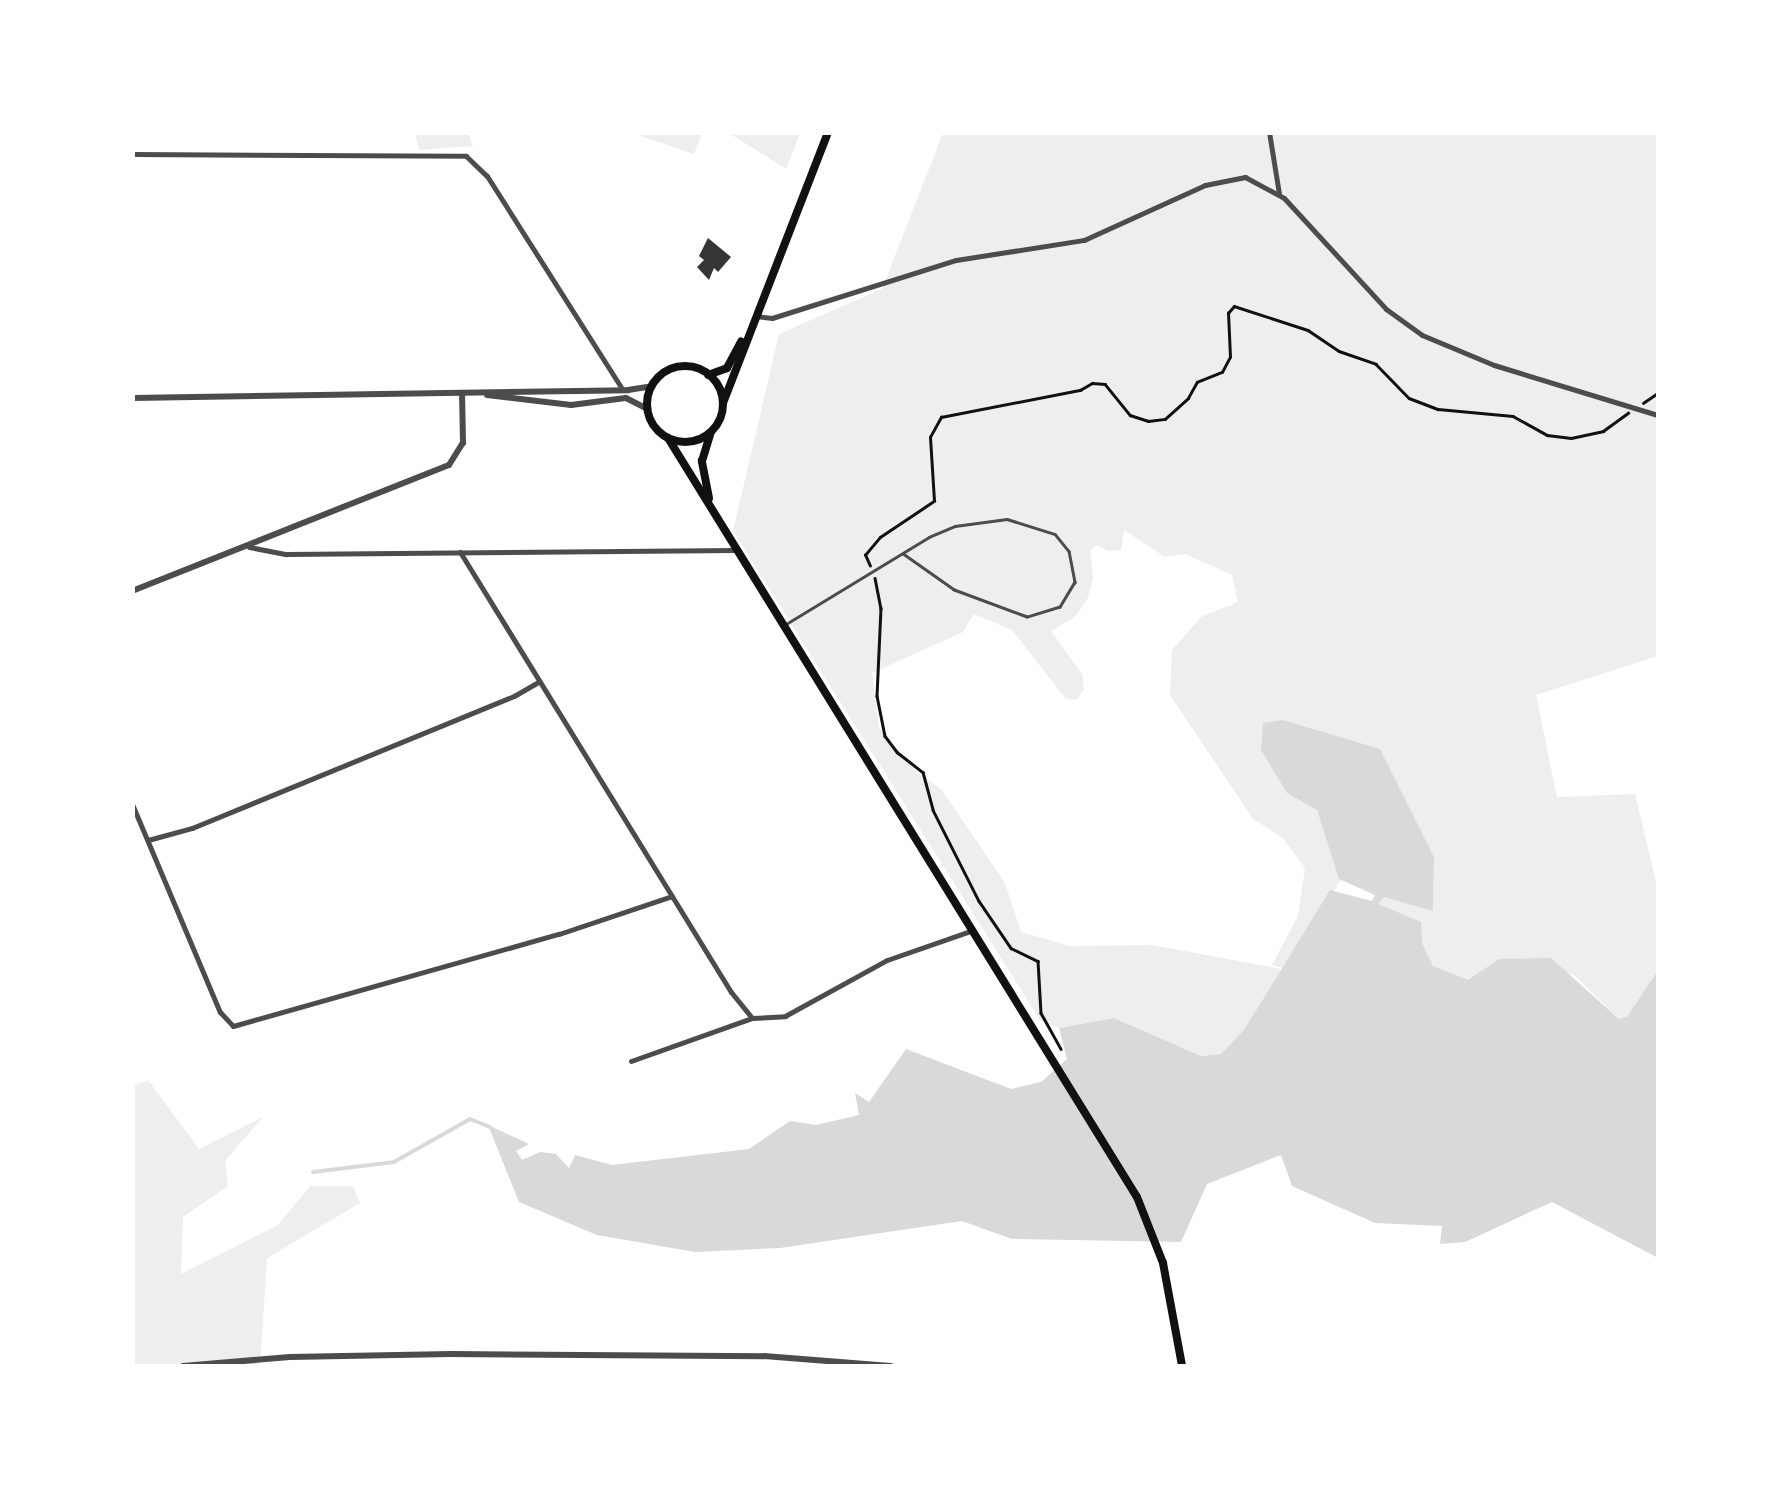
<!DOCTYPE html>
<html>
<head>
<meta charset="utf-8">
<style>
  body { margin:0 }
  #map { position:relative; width:1791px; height:1499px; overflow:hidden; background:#fff; font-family:Lato,sans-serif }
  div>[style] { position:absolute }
  .green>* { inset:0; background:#eee }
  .water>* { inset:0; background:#d9d9d9 }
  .stream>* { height:4px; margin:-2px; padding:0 2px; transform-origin:2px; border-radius:2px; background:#d9d9d9 }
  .building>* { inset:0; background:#353535 }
  .path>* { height:2.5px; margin:-1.25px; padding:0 1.25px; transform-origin:1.25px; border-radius:1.25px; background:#111 }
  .service>* { height:2.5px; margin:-1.25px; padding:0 1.25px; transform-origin:1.25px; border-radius:1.25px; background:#4c4c4c }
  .minor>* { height:5px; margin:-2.5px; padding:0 2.5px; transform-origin:2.5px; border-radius:2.5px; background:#4c4c4c }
  .tertiary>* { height:6px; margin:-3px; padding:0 3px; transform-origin:3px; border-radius:3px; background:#4c4c4c }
  .secondary>* { height:8px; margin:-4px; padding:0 4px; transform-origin:4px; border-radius:4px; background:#111 }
  .secondary>.ring { margin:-4px; padding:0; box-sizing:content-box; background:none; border:8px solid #111; border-radius:50% }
  span { translate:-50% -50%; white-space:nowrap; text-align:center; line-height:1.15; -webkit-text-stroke:9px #fff; paint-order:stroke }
  .frame { position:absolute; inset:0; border:135px solid #fff; pointer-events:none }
</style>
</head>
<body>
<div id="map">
  <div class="green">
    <div style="clip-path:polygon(415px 133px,468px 133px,473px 146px,419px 150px)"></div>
    <div style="clip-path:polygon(632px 133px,702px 132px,702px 133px,694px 154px)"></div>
    <div style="clip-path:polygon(729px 133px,800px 133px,786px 169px)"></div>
    <div style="clip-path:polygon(943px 133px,1658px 133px,1658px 656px,1536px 695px,1557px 797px,1635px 794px,1658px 890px,1658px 970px,1627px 1018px,1619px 1019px,1574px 975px,1499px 959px,1468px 981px,1433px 966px,1422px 943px,1378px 904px,1383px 897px,1433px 910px,1434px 857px,1287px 793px,1317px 810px,1341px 880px,1282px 968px,1272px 965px,1298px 916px,1305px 868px,1283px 838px,1253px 819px,1170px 695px,1172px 650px,1201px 617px,1238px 602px,1232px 575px,1185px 554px,1165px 557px,1124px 530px,1121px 550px,1108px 551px,1098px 545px,1090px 550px,1093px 578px,1087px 600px,1075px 617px,1051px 631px,1082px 674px,1084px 689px,1077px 700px,1066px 699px,1012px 630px,974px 614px,963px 632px,872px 673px,879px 728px,917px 772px,942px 790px,1005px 883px,1021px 932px,1070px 946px,1152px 945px,1281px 969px,1244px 1031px,1221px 1054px,1201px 1056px,1114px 1018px,1059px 1028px,1040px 1020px,733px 531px,779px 334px,882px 289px)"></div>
    <div style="clip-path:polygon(148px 1080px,199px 1149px,263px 1117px,225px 1161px,228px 1186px,183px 1217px,181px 1274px,278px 1225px,310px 1186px,353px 1186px,360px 1203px,267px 1258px,260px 1366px,133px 1366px,132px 1087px)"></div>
  </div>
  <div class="water">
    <div style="clip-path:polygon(1283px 720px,1380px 749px,1434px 857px,1433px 911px,1384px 897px,1378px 904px,1421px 922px,1422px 943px,1433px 966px,1468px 980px,1499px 959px,1551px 958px,1619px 1019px,1627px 1017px,1658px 970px,1658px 1258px,1552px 1202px,1465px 1242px,1440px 1244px,1442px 1226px,1375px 1223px,1292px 1186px,1281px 1155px,1207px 1184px,1181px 1242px,1012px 1239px,962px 1221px,780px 1248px,695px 1252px,597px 1235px,519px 1202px,488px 1125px,529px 1144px,516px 1151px,522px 1160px,540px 1152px,556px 1154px,569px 1168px,575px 1155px,612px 1165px,749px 1149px,790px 1121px,816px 1125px,859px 1115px,855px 1093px,869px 1102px,906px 1049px,1011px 1089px,1041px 1082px,1067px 1059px,1059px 1028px,1114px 1018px,1201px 1056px,1221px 1054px,1244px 1030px,1330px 890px,1372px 901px,1375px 895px,1339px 879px,1317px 810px,1287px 793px,1261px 750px,1263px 723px)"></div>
  </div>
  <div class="stream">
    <div style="left:313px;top:1172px;width:82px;rotate:-7deg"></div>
    <div style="left:394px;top:1162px;width:87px;rotate:-29.5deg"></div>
    <div style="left:470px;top:1119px;width:22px;rotate:22deg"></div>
  </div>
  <div class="building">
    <div style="clip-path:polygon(708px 238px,731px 257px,718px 272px,714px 268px,709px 280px,697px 267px,704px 260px,699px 256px)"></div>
  </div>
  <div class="path">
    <div style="left:1643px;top:403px;width:18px;rotate:-34deg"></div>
    <div style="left:870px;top:566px;width:12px;rotate:-114deg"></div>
    <div style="left:865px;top:555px;width:23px;rotate:-50deg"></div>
    <div style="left:880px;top:537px;width:65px;rotate:-33.7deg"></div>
    <div style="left:934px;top:501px;width:64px;rotate:-93.6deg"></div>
    <div style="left:930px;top:437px;width:23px;rotate:-61deg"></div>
    <div style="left:941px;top:417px;width:142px;rotate:-11deg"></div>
    <div style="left:1080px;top:390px;width:14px;rotate:-30deg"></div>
    <div style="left:1092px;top:383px;width:13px;rotate:4deg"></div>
    <div style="left:1105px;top:384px;width:40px;rotate:51deg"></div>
    <div style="left:1130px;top:415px;width:19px;rotate:18deg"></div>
    <div style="left:1148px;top:421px;width:17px;rotate:-7deg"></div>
    <div style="left:1165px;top:419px;width:31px;rotate:-42deg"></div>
    <div style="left:1188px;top:398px;width:18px;rotate:-61deg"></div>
    <div style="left:1197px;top:382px;width:27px;rotate:-22deg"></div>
    <div style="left:1222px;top:372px;width:17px;rotate:-62deg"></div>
    <div style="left:1230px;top:357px;width:44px;rotate:-92.6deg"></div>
    <div style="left:1228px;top:313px;width:9px;rotate:-49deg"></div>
    <div style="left:1234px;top:306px;width:78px;rotate:18deg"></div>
    <div style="left:1308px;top:330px;width:37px;rotate:34deg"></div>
    <div style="left:1339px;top:351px;width:39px;rotate:19deg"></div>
    <div style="left:1376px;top:364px;width:47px;rotate:45.9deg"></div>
    <div style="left:1409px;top:398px;width:31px;rotate:21deg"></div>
    <div style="left:1438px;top:409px;width:75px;rotate:5.3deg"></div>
    <div style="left:1513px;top:416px;width:39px;rotate:29deg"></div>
    <div style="left:1547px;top:435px;width:24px;rotate:7deg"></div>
    <div style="left:1571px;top:438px;width:33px;rotate:-12deg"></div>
    <div style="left:1603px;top:431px;width:31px;rotate:-36deg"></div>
    <div style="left:875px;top:578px;width:31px;rotate:79deg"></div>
    <div style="left:881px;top:608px;width:88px;rotate:92.6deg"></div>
    <div style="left:877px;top:696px;width:41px;rotate:78.7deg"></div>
    <div style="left:885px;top:736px;width:20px;rotate:53deg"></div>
    <div style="left:897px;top:752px;width:33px;rotate:38deg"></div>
    <div style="left:923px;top:772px;width:39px;rotate:75deg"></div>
    <div style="left:933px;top:810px;width:102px;rotate:63.2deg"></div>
    <div style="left:979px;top:901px;width:57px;rotate:55.8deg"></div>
    <div style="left:1011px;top:948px;width:30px;rotate:26deg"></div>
    <div style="left:1038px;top:961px;width:52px;rotate:86.7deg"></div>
    <div style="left:1041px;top:1013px;width:41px;rotate:60.9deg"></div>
  </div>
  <div class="service">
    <div style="left:786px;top:624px;width:167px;rotate:-31.3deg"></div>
    <div style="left:929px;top:537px;width:28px;rotate:-23deg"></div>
    <div style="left:955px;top:526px;width:52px;rotate:-7.7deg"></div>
    <div style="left:1007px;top:519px;width:50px;rotate:17.4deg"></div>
    <div style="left:1055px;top:534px;width:22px;rotate:51deg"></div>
    <div style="left:1069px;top:551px;width:32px;rotate:79deg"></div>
    <div style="left:1075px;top:582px;width:29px;rotate:121deg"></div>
    <div style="left:1060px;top:607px;width:34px;rotate:163deg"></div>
    <div style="left:1027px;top:617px;width:78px;rotate:-159.7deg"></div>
    <div style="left:954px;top:590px;width:62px;rotate:-144.8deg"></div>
  </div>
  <div class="minor">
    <div style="left:1269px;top:132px;width:63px;rotate:80.8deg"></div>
    <div style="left:132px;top:154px;width:334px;rotate:0.3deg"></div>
    <div style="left:466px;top:156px;width:29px;rotate:44deg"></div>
    <div style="left:487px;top:176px;width:252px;rotate:57.6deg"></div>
    <div style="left:756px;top:316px;width:16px;rotate:7deg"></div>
    <div style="left:772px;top:318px;width:193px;rotate:-17.5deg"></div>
    <div style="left:956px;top:260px;width:130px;rotate:-8.9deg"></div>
    <div style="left:1084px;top:240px;width:133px;rotate:-24.4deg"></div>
    <div style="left:1205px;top:185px;width:41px;rotate:-11.3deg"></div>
    <div style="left:1245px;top:177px;width:44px;rotate:28.3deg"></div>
    <div style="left:1284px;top:198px;width:151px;rotate:47.4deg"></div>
    <div style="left:1386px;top:309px;width:44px;rotate:35.8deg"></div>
    <div style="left:1422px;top:335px;width:78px;rotate:22.6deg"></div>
    <div style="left:1494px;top:365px;width:171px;rotate:17deg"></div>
    <div style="left:249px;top:547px;width:38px;rotate:11deg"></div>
    <div style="left:286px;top:554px;width:449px;rotate:-0.5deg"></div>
    <div style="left:460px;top:552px;width:517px;rotate:58.37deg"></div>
    <div style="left:731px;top:992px;width:33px;rotate:51deg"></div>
    <div style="left:132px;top:804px;width:226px;rotate:67.1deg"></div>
    <div style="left:220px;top:1012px;width:19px;rotate:47deg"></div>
    <div style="left:233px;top:1026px;width:339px;rotate:-15.8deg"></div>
    <div style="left:559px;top:934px;width:119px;rotate:-18.6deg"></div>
    <div style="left:148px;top:840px;width:46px;rotate:-15.3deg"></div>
    <div style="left:192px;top:828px;width:348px;rotate:-22.3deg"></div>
    <div style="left:514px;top:696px;width:28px;rotate:-30deg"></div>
    <div style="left:631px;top:1061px;width:128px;rotate:-19.6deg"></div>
    <div style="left:752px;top:1018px;width:33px;rotate:-3deg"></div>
    <div style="left:785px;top:1016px;width:116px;rotate:-28.8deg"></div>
    <div style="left:887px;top:960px;width:91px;rotate:-19.2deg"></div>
  </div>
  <div class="tertiary">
    <div style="left:487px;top:395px;width:85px;rotate:6.8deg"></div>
    <div style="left:571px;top:405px;width:55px;rotate:-7.3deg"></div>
    <div style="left:626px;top:398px;width:25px;rotate:27deg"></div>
    <div style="left:132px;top:398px;width:496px;rotate:-0.9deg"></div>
    <div style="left:628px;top:390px;width:24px;rotate:-9deg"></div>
    <div style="left:132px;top:591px;width:341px;rotate:-21.7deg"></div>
    <div style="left:449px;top:465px;width:26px;rotate:-58deg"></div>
    <div style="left:463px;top:443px;width:50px;rotate:-91.1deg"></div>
    <div style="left:183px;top:1366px;width:107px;rotate:-4.8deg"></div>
    <div style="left:290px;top:1357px;width:161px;rotate:-1.1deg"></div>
    <div style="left:451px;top:1354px;width:313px;rotate:0.4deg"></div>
    <div style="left:764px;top:1356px;width:127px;rotate:4.5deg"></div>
  </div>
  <div class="secondary">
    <div class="ring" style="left:647px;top:366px;width:68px;height:68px"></div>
    <div style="left:708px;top:375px;width:20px;rotate:-20deg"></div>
    <div style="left:727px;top:368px;width:30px;rotate:-62deg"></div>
    <div style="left:723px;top:403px;width:291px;rotate:-68.8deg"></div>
    <div style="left:668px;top:438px;width:892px;rotate:58.29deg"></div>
    <div style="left:1137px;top:1197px;width:71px;rotate:68.5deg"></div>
    <div style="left:1163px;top:1263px;width:105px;rotate:79.5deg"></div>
    <div style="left:709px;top:498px;width:38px;rotate:-101deg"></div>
    <div style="left:702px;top:461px;width:28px;rotate:-73deg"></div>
  </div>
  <div class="frame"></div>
</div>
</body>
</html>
